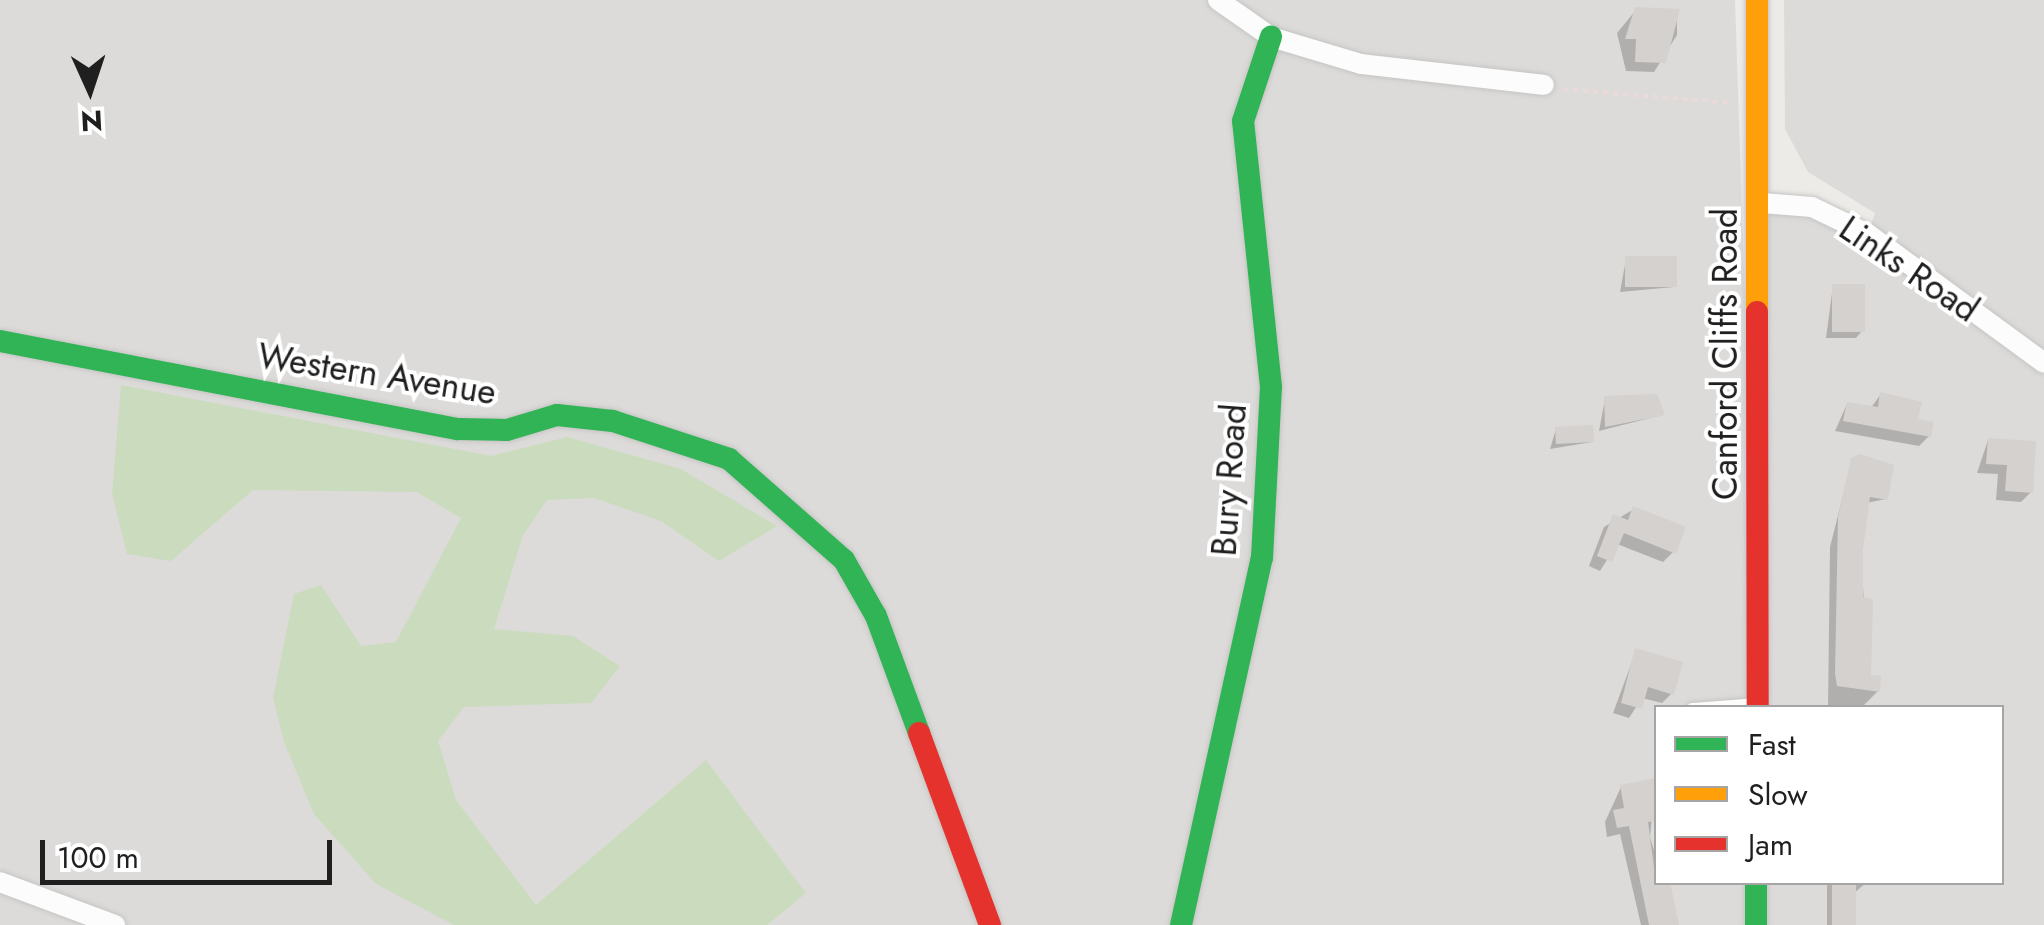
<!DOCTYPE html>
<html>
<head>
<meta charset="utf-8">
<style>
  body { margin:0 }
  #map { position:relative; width:2044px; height:925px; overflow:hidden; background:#edebe8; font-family:Jost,sans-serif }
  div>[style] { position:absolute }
  .residential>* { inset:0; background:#dcdbd9 }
  .forest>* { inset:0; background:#cadcbd }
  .shadow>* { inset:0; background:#0003 }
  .building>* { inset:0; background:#d4d1cf; transform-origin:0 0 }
  .path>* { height:4px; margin-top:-2px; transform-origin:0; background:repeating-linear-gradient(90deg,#eadada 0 5px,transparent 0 10px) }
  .roads { filter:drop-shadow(0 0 2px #c6c5c4) drop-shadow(0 0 2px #c6c5c4) }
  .lane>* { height:10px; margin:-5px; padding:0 5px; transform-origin:5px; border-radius:5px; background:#fcfcfc }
  .street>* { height:20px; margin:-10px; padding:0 10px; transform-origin:10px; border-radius:10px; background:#fcfcfc }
  .fast>* { height:22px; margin:-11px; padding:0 11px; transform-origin:11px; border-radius:11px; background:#30b455 }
  .slow>* { height:22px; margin:-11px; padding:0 11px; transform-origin:11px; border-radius:11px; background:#ff9f0a }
  .jam>* { height:22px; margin:-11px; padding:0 11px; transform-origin:11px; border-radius:11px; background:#e5322d }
  span { translate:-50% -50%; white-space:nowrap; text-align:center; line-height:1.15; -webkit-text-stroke:8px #fff; paint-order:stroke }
  .street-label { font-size:35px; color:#1f1f1f }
  .legend { position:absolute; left:1654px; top:705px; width:350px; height:180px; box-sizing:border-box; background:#fff; border:2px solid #a5a5a5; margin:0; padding:12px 18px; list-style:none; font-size:30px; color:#1f1f1f }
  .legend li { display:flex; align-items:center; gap:20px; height:50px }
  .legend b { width:50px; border:2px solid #a5a5a5 }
  .north { position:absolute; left:40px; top:40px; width:100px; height:100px; -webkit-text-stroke:8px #fff; paint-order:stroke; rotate:177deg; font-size:28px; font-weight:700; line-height:40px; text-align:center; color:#1f1f1f }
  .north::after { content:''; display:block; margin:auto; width:35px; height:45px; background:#1f1f1f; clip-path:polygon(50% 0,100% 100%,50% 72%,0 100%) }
  .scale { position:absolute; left:40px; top:840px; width:292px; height:45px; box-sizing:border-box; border:5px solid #1f1f1f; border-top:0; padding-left:12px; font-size:30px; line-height:35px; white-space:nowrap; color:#1f1f1f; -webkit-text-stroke:8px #fff; paint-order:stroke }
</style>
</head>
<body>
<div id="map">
  <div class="residential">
    <div style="clip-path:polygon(evenodd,0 0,1735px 0,1757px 669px,1762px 203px,1868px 233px,1875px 213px,1808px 172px,1785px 129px,1784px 0,2044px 0,2044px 925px,0 925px,0 0,1656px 708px,2002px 708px,2002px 882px,1656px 882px,1656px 708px)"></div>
  </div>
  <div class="forest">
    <div style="clip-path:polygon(121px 385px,491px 456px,567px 437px,681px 469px,777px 526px,719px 561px,661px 521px,594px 498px,547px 500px,523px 535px,494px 629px,573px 636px,620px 666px,591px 703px,464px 707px,438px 741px,456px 800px,536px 905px,706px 760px,806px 893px,767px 925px,454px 925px,376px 884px,314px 814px,284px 742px,273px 698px,294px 594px,321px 585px,361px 646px,396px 642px,461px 518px,417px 492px,253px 490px,171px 561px,127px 554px,112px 494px)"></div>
  </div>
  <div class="shadow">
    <div style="clip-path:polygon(1636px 10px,1677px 11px,1677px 35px,1654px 72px,1626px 71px,1617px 33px)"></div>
    <div style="clip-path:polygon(1626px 259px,1674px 287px,1620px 292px)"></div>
    <div style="clip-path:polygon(1833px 286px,1862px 331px,1856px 338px,1826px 338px)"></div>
    <div style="clip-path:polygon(1881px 394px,1929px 436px,1919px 446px,1835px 431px,1847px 404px,1870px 409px)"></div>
    <div style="clip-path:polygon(1605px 399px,1662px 415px,1599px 431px)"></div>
    <div style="clip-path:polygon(1556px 429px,1592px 442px,1550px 449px)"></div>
    <div style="clip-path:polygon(1988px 440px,2031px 492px,2021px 502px,1996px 500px,1998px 474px,1977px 473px)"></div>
    <div style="clip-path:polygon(1852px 460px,1886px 499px,1866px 503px,1861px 550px,1868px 678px,1878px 691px,1861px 708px,1828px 708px,1830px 547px)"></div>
    <div style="clip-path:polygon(1634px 509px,1673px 552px,1663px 562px,1617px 544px,1600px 571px,1589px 566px,1604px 527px)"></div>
    <div style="clip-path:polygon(1636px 651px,1672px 693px,1662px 703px,1642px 698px,1629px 718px,1613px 713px)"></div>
    <div style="clip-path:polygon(1656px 780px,1650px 837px,1677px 925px,1641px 925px,1620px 834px,1607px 837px,1605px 822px,1621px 787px)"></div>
    <div style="clip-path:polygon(1827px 882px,1867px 882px,1853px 894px,1853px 925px,1827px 925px)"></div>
  </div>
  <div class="building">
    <div style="clip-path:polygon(1635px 7px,1680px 9px,1666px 63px,1635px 62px,1636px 39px,1625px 39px)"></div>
    <div style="left:1625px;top:256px;width:52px;height:31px"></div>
    <div style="left:1832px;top:284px;width:33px;height:48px"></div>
    <div style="clip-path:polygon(1880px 392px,1922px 402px,1918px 419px,1934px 422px,1931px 437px,1843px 421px,1847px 402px,1878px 407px)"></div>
    <div style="clip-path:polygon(1657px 394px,1665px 415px,1605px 427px,1604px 396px)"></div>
    <div style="left:1593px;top:425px;width:17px;height:38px;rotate:87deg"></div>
    <div style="clip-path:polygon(1988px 438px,2036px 441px,2033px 493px,2005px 491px,2007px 465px,1986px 464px)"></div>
    <div style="clip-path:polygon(1860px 454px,1894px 465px,1888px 500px,1870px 497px,1863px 550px,1863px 597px,1873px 599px,1871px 675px,1881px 676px,1880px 692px,1837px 686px,1835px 673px,1838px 517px,1851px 458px)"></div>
    <div style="clip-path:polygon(1633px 506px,1686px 527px,1676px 554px,1624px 533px,1612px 562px,1597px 556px,1613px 514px,1628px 520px)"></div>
    <div style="clip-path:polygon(1635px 648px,1683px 662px,1674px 695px,1648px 687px,1642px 709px,1621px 703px)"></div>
    <div style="clip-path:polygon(1656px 778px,1656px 821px,1648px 822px,1656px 882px,1670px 882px,1679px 925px,1649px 925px,1629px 826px,1617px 828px,1613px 810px,1624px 808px,1620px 785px)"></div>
    <div style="left:1832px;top:882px;width:24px;height:43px"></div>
  </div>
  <div class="path">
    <div style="left:1563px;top:89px;width:170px;rotate:4.7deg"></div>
  </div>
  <div class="roads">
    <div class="lane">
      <div style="left:1692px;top:708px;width:65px;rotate:-4.4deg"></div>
    </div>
    <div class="street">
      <div style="left:1218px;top:0;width:65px;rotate:34.9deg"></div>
      <div style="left:1271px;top:37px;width:94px;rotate:16.7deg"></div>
      <div style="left:1361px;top:64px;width:184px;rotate:6.5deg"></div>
      <div style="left:1762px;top:203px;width:50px;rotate:4.6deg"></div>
      <div style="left:1812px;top:207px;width:62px;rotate:25.7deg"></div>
      <div style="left:1868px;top:234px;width:218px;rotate:36.2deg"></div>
      <div style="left:0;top:882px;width:123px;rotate:20.5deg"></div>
    </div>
    <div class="fast">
      <div style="left:0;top:341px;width:466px;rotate:10.9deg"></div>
      <div style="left:458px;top:429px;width:49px;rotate:1.2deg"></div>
      <div style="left:507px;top:430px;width:52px;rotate:-16.7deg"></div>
      <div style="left:557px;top:415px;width:56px;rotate:6.1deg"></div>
      <div style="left:613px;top:421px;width:122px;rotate:18.1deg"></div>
      <div style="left:729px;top:459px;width:153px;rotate:41.3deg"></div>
      <div style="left:844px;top:560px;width:64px;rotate:60.3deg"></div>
      <div style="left:876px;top:616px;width:125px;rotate:69.8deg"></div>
      <div style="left:1756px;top:882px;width:43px;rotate:90deg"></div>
      <div style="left:1181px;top:925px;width:376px;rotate:-77.6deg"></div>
      <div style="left:1262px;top:558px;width:171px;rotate:-87deg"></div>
      <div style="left:1271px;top:387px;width:267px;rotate:-96deg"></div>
      <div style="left:1243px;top:121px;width:89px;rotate:-71.6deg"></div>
    </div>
    <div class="slow">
      <div style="left:1757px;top:0;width:312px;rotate:90deg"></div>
    </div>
    <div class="jam">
      <div style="left:1757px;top:312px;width:396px;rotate:89.9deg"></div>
      <div style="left:919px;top:733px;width:205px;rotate:69.7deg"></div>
    </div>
  </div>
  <div class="street-label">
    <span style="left:1909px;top:269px;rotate:34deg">Links Road</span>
    <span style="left:1725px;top:354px;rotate:-90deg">Canford Cliffs Road</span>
    <span style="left:377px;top:374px;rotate:9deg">Western Avenue</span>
    <span style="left:1229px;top:480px;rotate:-86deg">Bury Road</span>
  </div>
  <ul class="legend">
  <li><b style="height:12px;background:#30b455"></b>Fast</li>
  <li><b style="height:12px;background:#ff9f0a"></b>Slow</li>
  <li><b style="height:12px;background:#e5322d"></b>Jam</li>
  </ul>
  <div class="north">N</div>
  <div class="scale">100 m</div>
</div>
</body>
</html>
